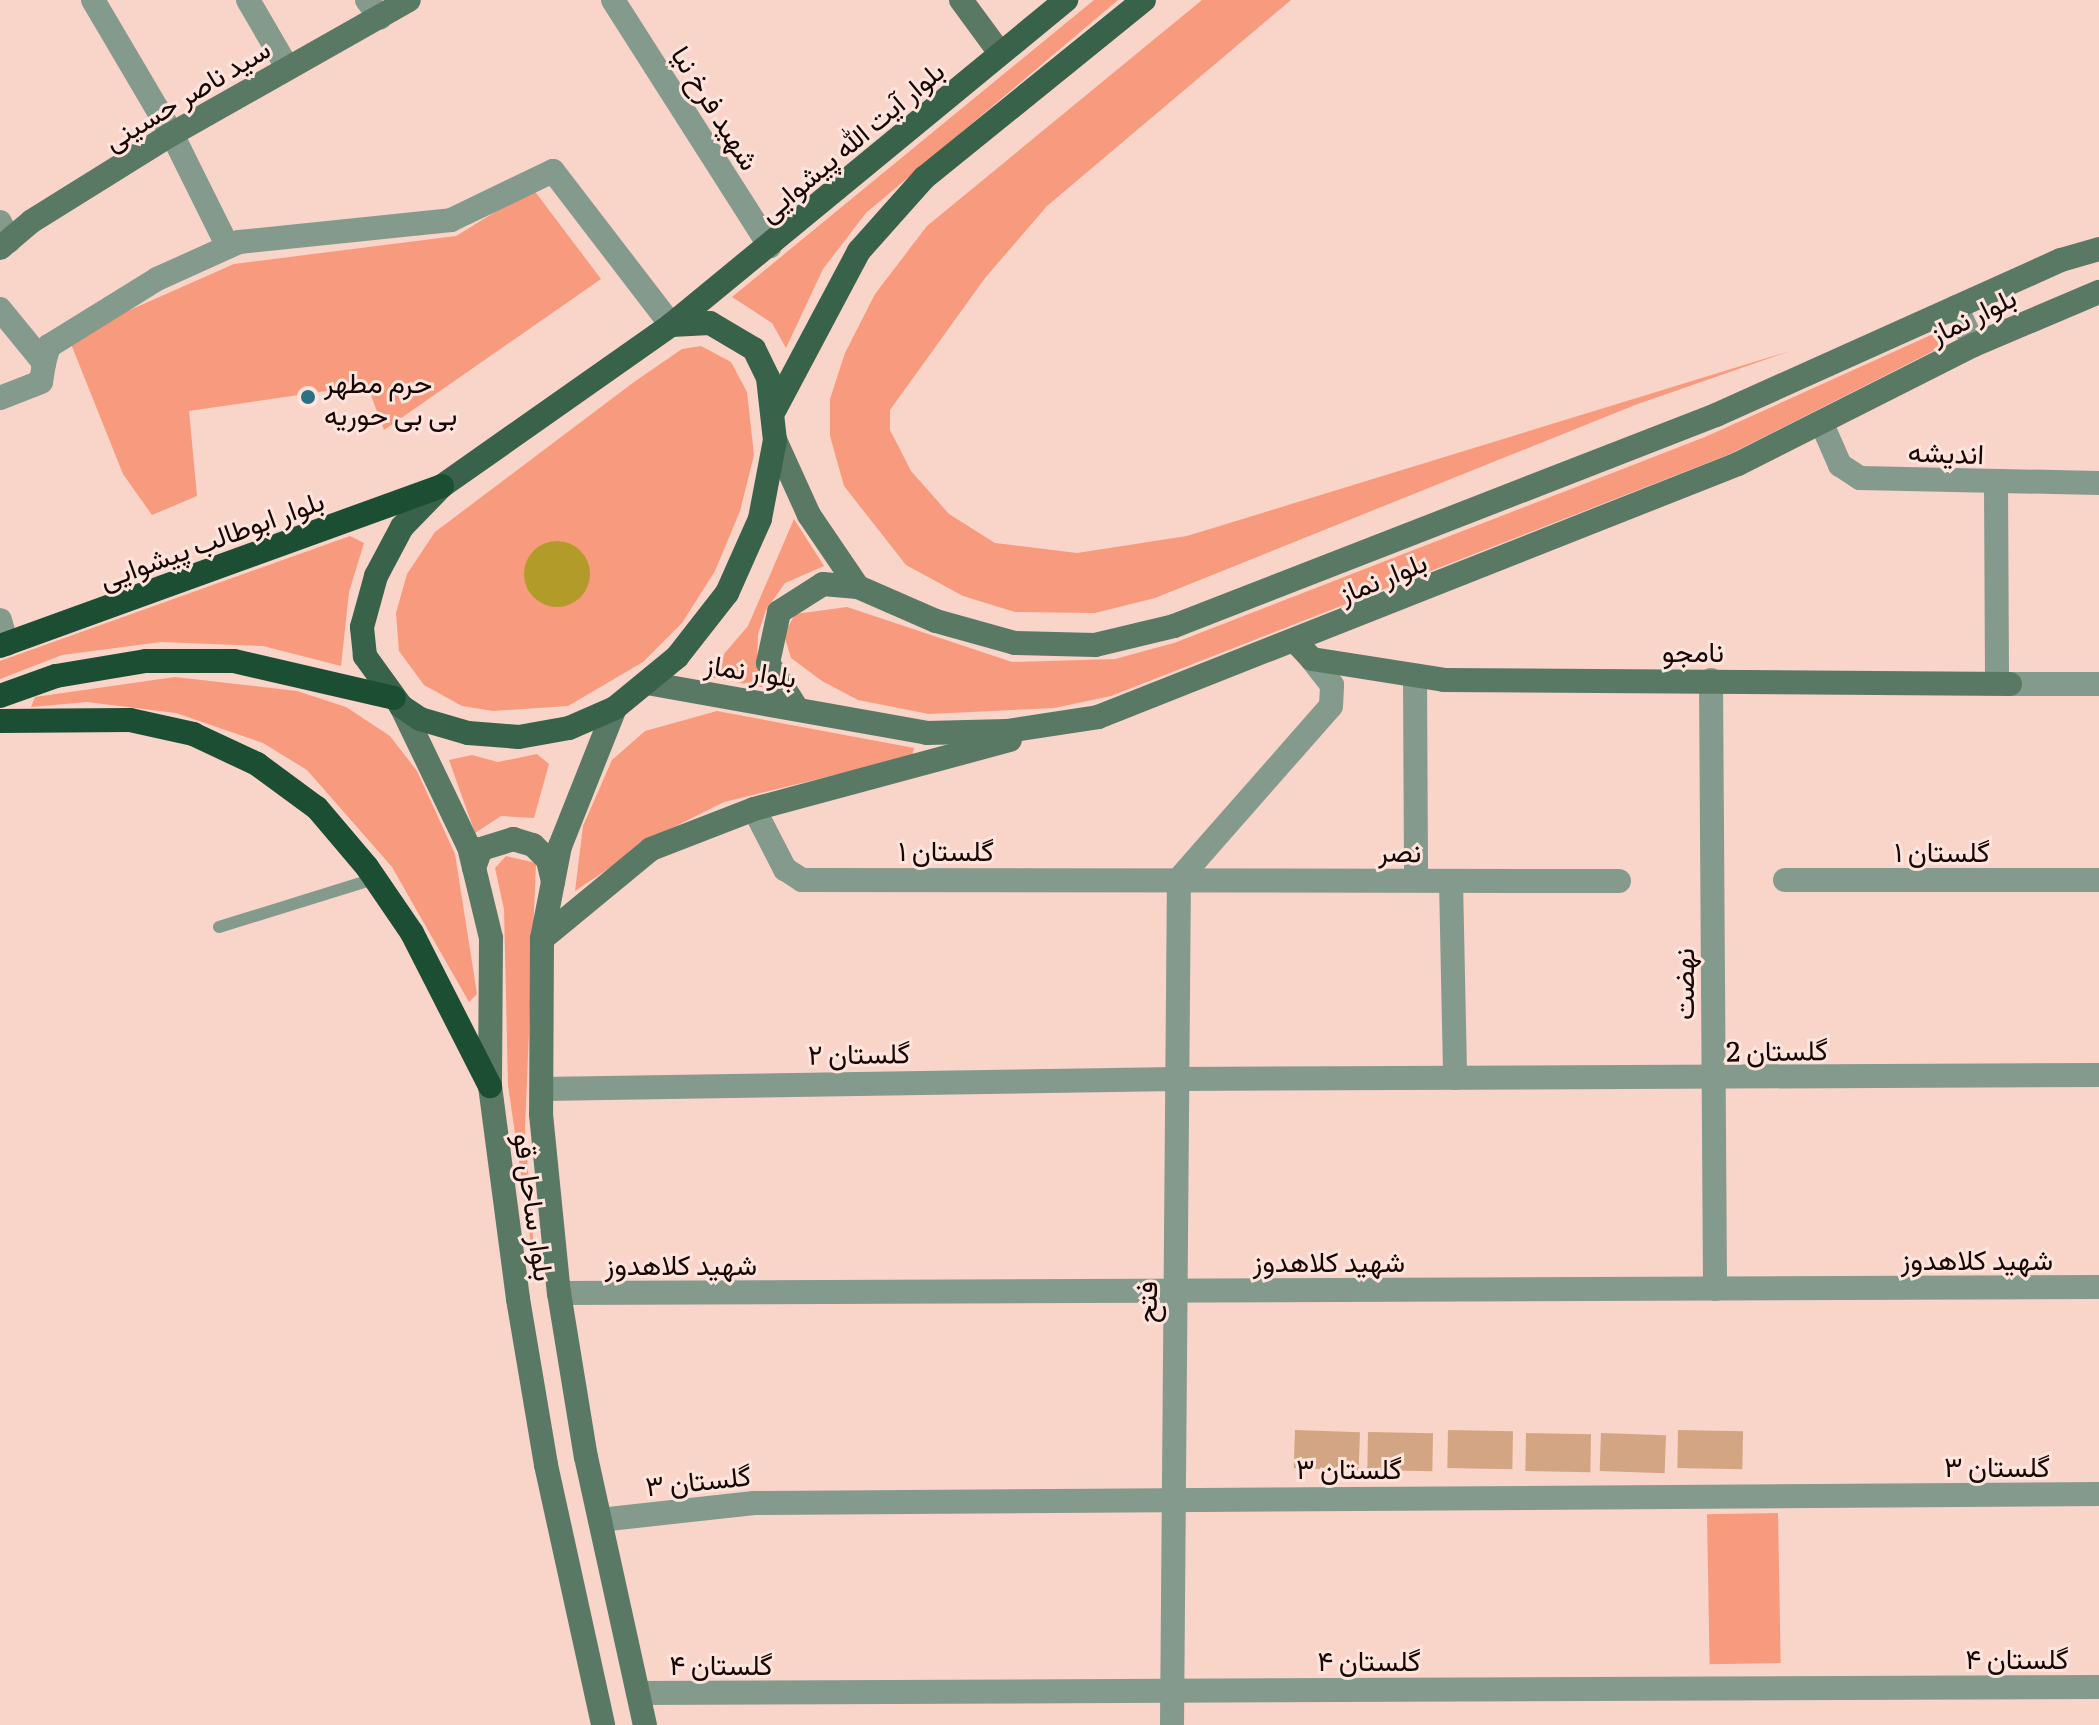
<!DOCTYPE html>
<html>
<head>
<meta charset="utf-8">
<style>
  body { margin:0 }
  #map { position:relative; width:2099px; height:1725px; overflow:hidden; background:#f8d4c9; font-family:Literata,Vazirmatn,serif }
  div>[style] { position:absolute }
  .green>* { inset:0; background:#f89a7e; transform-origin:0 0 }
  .water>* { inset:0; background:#b29b29 }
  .round { border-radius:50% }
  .building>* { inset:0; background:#d3a583; transform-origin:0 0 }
  .lane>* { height:12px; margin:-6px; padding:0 6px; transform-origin:6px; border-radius:6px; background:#849a8c }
  .street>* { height:24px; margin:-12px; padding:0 12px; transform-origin:12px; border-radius:12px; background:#849a8c }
  .secondary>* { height:24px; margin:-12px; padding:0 12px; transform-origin:12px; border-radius:12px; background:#597965 }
  .primary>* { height:24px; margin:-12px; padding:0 12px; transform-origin:12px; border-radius:12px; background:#39624a }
  .highway>* { height:24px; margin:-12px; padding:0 12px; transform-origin:12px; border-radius:12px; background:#1b4e33 }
  .dots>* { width:22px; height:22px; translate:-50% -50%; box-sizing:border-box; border:4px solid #fde4dd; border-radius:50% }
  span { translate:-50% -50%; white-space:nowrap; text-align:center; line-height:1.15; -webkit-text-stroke:6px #fde4dd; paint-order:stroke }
  .street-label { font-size:28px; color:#180602 }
  .poi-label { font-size:28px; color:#180602 }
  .left { translate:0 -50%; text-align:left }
</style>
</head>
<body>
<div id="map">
  <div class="green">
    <div style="clip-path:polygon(1094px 0,1118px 0,866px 213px,823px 269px,786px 348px,772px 323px,732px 297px)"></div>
    <div style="clip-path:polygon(1202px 0,1291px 0,1047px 206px,985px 278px,890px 410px,890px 430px,911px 471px,949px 514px,995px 543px,1077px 553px,1187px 536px,1790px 351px,1635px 405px,1155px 598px,1095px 613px,1015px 612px,963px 596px,906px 565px,844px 486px,830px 436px,830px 399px,845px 353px,875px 294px,927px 226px)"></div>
    <div style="clip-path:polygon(533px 189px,601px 279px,384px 430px,367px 385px,189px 411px,197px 496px,152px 515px,123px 474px,71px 344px,114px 317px,234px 264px,456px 236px)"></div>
    <div style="clip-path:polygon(1942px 330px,1945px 345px,1730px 454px,1111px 696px,1054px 708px,929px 714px,858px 700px,822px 681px,791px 658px,784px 635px,795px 614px,847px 607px,1012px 662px,1115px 659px,1174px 643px,1705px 437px)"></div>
    <div style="clip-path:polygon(701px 346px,731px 362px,747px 392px,754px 455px,740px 511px,715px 571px,682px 623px,643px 662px,568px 706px,493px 711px,462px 706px,424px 685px,399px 651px,396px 613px,407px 574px,435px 532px,634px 382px,682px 349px)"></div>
    <div style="clip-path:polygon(794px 519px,824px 566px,785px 583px,766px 610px,758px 634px,757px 668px,766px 688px,705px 676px,748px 626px)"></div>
    <div style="clip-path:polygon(350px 536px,364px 543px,349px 592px,341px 666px,263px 646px,161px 642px,62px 655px,0 679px,0 661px)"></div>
    <div style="clip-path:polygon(175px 677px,297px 691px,346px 707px,390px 736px,417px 771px,455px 854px,477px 994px,469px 1002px,392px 867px,307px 770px,263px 743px,176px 713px,87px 702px,31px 707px,35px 697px)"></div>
    <div style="clip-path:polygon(717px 711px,914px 748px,912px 756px,724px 802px,662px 833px,575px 891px,583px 826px,612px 760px,645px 731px)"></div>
    <div style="clip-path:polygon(537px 754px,549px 764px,534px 818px,501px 816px,475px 833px,449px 760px,472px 755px,498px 762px)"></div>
    <div style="clip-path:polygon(506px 856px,536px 863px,525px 1129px,536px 1279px,508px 1085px,504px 909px,495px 868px)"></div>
    <div style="left:1778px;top:1513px;width:150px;height:71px;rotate:89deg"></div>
  </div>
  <div class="water">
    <div class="round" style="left:524px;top:541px;width:66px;height:66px"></div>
  </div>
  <div class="building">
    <div style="left:1295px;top:1430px;width:65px;height:38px;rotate:2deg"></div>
    <div style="left:1448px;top:1430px;width:65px;height:38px;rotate:1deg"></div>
    <div style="left:1678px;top:1430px;width:65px;height:38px;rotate:1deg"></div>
    <div style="left:1368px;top:1432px;width:65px;height:38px;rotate:1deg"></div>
    <div style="left:1526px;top:1433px;width:65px;height:38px;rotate:1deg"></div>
    <div style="left:1601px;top:1433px;width:65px;height:38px;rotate:2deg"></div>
  </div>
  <div class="lane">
    <div style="left:219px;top:927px;width:162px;rotate:-17.2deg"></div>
  </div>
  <div class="street">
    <div style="left:93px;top:0;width:156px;rotate:59.5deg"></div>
    <div style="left:172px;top:134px;width:126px;rotate:63.6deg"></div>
    <div style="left:248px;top:0;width:78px;rotate:59.8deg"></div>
    <div style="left:367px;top:0;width:22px;rotate:54deg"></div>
    <div style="left:613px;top:0;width:292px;rotate:57.5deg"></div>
    <div style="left:0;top:222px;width:21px;rotate:65deg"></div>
    <div style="left:1956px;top:307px;width:42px;rotate:64.7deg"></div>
    <div style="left:0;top:309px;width:70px;rotate:50.8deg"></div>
    <div style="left:44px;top:363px;width:19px;rotate:99deg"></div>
    <div style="left:41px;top:382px;width:44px;rotate:158.7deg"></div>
    <div style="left:44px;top:363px;width:18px;rotate:-74deg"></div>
    <div style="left:49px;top:346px;width:127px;rotate:-31.8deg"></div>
    <div style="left:157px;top:279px;width:90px;rotate:-24.3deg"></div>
    <div style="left:239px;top:242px;width:213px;rotate:-5.9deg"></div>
    <div style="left:451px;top:220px;width:113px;rotate:-25.7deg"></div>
    <div style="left:553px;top:171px;width:194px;rotate:52.5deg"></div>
    <div style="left:1822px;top:424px;width:45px;rotate:66.3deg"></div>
    <div style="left:1840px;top:465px;width:24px;rotate:33deg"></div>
    <div style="left:1860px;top:478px;width:239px;rotate:1.2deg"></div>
    <div style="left:1996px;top:484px;width:199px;rotate:89.7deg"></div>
    <div style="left:0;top:620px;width:25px;rotate:74deg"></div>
    <div style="left:1415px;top:678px;width:201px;rotate:89.7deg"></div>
    <div style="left:1711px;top:680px;width:609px;rotate:89.62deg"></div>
    <div style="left:2010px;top:684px;width:89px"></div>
    <div style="left:754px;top:809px;width:68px;rotate:62.7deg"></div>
    <div style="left:785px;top:869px;width:20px;rotate:33deg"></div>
    <div style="left:802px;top:880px;width:817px;rotate:0.07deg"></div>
    <div style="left:1179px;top:879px;width:230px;rotate:-48.7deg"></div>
    <div style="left:1331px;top:706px;width:21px;rotate:-87deg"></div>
    <div style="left:1332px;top:685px;width:33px;rotate:-128deg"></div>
    <div style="left:1785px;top:880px;width:314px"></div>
    <div style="left:1451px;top:881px;width:197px;rotate:88.8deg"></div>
    <div style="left:542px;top:1089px;width:635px;rotate:-0.9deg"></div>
    <div style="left:1177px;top:1079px;width:922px;rotate:-0.25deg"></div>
    <div style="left:559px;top:1293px;width:1540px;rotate:-0.22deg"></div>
    <div style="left:600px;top:1520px;width:155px;rotate:-6.3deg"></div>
    <div style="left:754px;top:1503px;width:1345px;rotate:-0.38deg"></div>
    <div style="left:638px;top:1693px;width:1461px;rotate:-0.24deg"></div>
    <div style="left:1172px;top:1725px;width:846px;rotate:-89.53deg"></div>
  </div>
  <div class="secondary">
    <div style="left:961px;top:0;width:66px;rotate:53.7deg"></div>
    <div style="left:0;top:248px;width:42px;rotate:-40.2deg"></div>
    <div style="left:32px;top:221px;width:165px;rotate:-31.9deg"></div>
    <div style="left:172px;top:134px;width:272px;rotate:-29.5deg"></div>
    <div style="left:775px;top:440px;width:82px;rotate:65.6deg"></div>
    <div style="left:809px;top:515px;width:87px;rotate:55.8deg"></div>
    <div style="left:858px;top:587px;width:85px;rotate:23.6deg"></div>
    <div style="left:936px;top:621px;width:82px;rotate:15.6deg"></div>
    <div style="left:1015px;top:643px;width:80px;rotate:1.4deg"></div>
    <div style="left:1095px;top:645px;width:81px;rotate:-13.5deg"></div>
    <div style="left:1174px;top:626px;width:582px;rotate:-21.27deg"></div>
    <div style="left:1716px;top:415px;width:378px;rotate:-24.2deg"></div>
    <div style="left:2061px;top:260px;width:40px;rotate:-16deg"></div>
    <div style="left:1296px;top:642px;width:23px;rotate:47deg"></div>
    <div style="left:1312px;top:659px;width:134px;rotate:9deg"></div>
    <div style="left:1444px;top:680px;width:566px;rotate:0.4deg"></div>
    <div style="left:647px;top:683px;width:284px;rotate:10.1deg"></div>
    <div style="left:927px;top:733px;width:80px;rotate:-1.4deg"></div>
    <div style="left:1007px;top:731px;width:92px;rotate:-8.7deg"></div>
    <div style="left:1098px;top:717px;width:688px;rotate:-21.57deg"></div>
    <div style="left:1738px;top:464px;width:264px;rotate:-26.8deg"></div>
    <div style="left:1974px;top:345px;width:136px;rotate:-23deg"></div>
    <div style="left:401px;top:706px;width:157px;rotate:64.3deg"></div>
    <div style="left:469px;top:847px;width:94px;rotate:76.4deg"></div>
    <div style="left:491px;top:938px;width:148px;rotate:90.4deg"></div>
    <div style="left:490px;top:1086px;width:215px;rotate:82.5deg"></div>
    <div style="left:518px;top:1299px;width:168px;rotate:80.4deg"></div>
    <div style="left:546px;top:1465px;width:266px;rotate:77.6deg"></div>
    <div style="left:796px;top:707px;width:52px;rotate:-122.5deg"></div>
    <div style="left:768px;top:663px;width:52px;rotate:-77.8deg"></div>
    <div style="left:779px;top:612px;width:52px;rotate:-32.5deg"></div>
    <div style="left:823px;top:584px;width:35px;rotate:5deg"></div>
    <div style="left:615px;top:708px;width:149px;rotate:111.7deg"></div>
    <div style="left:560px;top:846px;width:95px;rotate:101deg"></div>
    <div style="left:542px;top:939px;width:175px;rotate:90.3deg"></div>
    <div style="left:541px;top:1114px;width:180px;rotate:84.3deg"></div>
    <div style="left:559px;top:1293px;width:166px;rotate:80.7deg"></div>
    <div style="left:586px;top:1457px;width:274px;rotate:77.6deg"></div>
    <div style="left:474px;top:868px;width:20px;rotate:-70deg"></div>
    <div style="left:481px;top:849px;width:34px;rotate:-17deg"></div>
    <div style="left:513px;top:839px;width:21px;rotate:17deg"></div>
    <div style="left:533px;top:845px;width:21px;rotate:45deg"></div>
    <div style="left:548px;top:860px;width:22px;rotate:77deg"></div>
    <div style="left:542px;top:939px;width:141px;rotate:-39.5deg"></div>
    <div style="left:651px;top:849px;width:110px;rotate:-21.2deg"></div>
    <div style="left:754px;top:809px;width:265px;rotate:-15.1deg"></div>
  </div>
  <div class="primary">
    <div style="left:710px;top:323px;width:51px;rotate:30.6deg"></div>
    <div style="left:754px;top:349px;width:32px;rotate:64deg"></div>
    <div style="left:768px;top:378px;width:62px;rotate:83.6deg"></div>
    <div style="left:775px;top:440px;width:80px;rotate:100.8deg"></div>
    <div style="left:760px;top:519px;width:81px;rotate:114deg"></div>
    <div style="left:727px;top:593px;width:81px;rotate:128deg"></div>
    <div style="left:677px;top:657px;width:80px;rotate:140.6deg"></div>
    <div style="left:615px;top:708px;width:50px;rotate:156.5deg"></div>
    <div style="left:569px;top:728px;width:51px;rotate:169.8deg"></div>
    <div style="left:519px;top:737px;width:51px;rotate:-175.5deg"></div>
    <div style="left:468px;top:733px;width:50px;rotate:-163.7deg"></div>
    <div style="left:420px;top:719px;width:23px;rotate:-146deg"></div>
    <div style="left:401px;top:706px;width:62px;rotate:-125.8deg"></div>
    <div style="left:365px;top:656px;width:29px;rotate:-96deg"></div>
    <div style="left:362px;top:627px;width:53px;rotate:-74.6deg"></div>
    <div style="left:376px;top:576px;width:55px;rotate:-62deg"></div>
    <div style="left:402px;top:527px;width:57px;rotate:-45.7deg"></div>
    <div style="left:442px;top:486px;width:280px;rotate:-35.1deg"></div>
    <div style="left:671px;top:325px;width:39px;rotate:-3deg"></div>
    <div style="left:671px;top:325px;width:512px;rotate:-39.45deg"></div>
    <div style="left:775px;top:409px;width:179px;rotate:-62deg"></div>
    <div style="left:859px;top:251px;width:98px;rotate:-48.3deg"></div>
    <div style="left:924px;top:178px;width:283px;rotate:-39deg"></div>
  </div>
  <div class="highway">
    <div style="left:0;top:646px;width:470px;rotate:-19.9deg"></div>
    <div style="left:0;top:696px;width:59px;rotate:-19.7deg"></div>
    <div style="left:56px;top:676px;width:91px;rotate:-9.5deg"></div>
    <div style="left:146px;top:661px;width:88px"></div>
    <div style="left:234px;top:661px;width:164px;rotate:13deg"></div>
    <div style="left:0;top:721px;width:130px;rotate:-0.4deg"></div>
    <div style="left:130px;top:720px;width:65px;rotate:12.5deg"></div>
    <div style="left:193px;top:734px;width:71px;rotate:25.1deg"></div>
    <div style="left:257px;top:764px;width:74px;rotate:36.3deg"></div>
    <div style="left:317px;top:808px;width:77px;rotate:49.7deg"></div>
    <div style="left:367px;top:867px;width:80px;rotate:55.7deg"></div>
    <div style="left:412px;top:933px;width:172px;rotate:63deg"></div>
  </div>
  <div class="dots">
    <div style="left:308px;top:397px;background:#2c7081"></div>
  </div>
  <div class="street-label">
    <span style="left:186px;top:93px;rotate:-31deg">سید ناصر حسینی</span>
    <span style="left:717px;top:107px;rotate:58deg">شهید فرخ نیا</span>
    <span style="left:850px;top:140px;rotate:-40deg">بلوار آیت الله پیشوایی</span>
    <span style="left:1972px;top:314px;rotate:-26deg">بلوار نماز</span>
    <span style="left:1946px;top:451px;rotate:2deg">اندیشه</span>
    <span style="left:211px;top:538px;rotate:-20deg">بلوار ابوطالب پیشوایی</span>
    <span style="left:1382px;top:576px;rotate:-22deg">بلوار نماز</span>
    <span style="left:1693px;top:650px">نامجو</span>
    <span style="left:751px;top:669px;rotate:9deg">بلوار نماز</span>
    <span style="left:946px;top:849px">گلستان ۱</span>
    <span style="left:1400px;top:850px;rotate:1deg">نصر</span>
    <span style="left:1942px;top:850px">گلستان ۱</span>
    <span style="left:1682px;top:984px;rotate:-90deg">نهضت</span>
    <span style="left:1777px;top:1049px;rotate:-1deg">گلستان 2</span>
    <span style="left:859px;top:1052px;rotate:-1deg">گلستان ۲</span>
    <span style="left:536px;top:1207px;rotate:82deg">بلوار ساحل قو</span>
    <span style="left:1977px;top:1258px">شهید کلاهدوز</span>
    <span style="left:1329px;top:1260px">شهید کلاهدوز</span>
    <span style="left:681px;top:1263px">شهید کلاهدوز</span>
    <span style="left:1145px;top:1302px;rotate:-89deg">فتح</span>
    <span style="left:1997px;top:1465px">گلستان ۳</span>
    <span style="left:1349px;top:1467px">گلستان ۳</span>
    <span style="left:698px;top:1479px;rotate:-6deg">گلستان ۳</span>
    <span style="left:2017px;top:1657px">گلستان ۴</span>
    <span style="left:1369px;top:1659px">گلستان ۴</span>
    <span style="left:721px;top:1663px">گلستان ۴</span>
  </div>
  <div class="poi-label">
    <span class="left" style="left:324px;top:397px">حرم مطهر<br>بی بی حوریه</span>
  </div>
</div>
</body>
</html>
